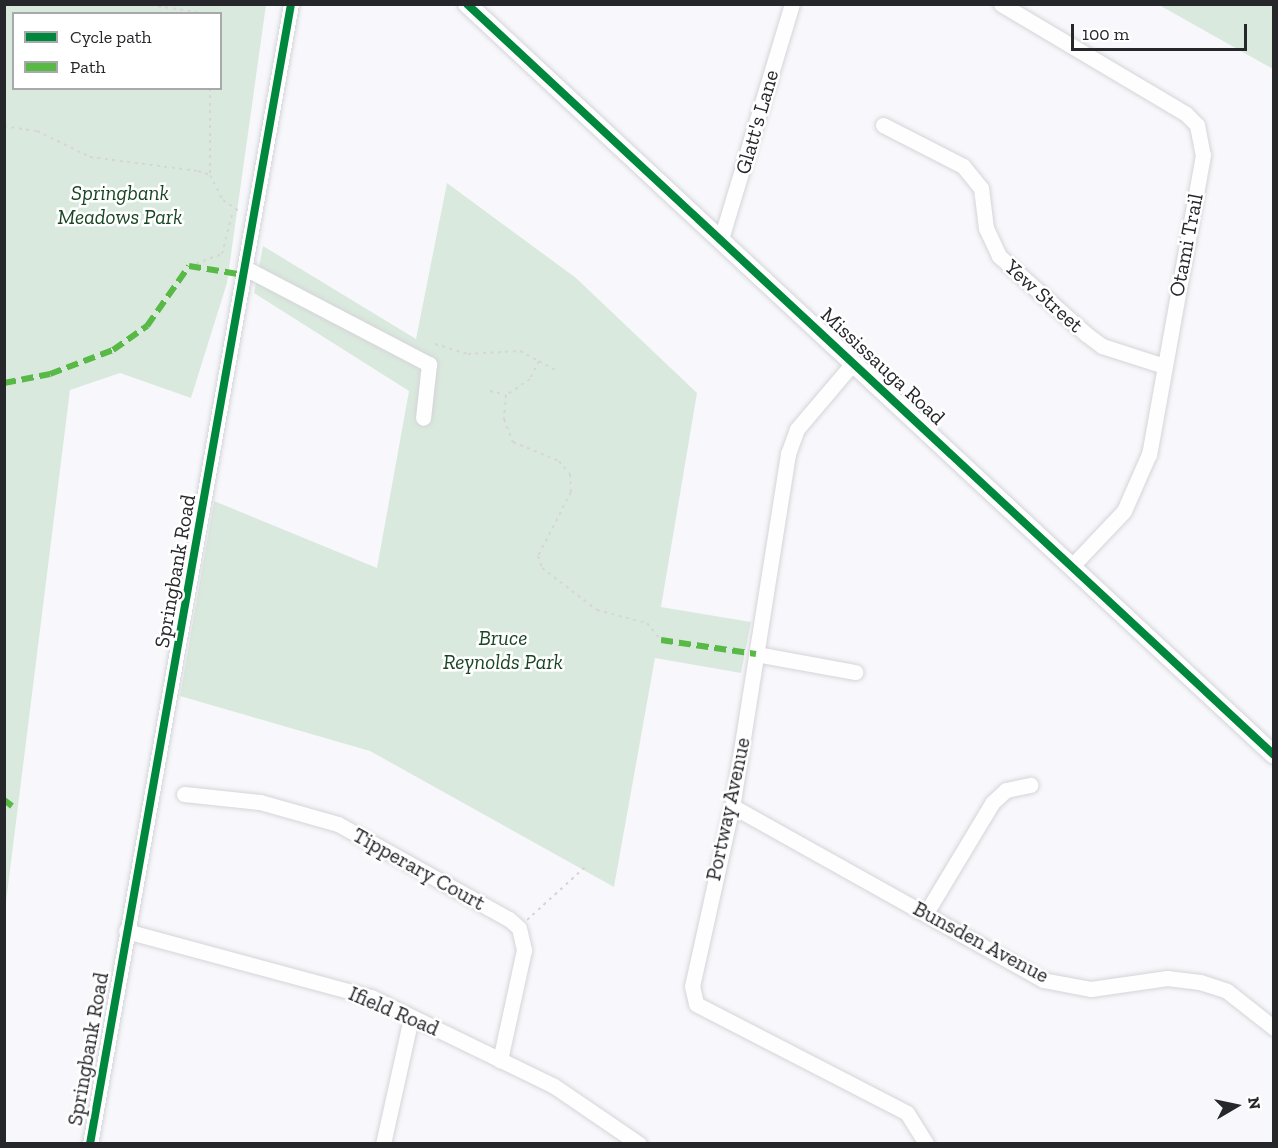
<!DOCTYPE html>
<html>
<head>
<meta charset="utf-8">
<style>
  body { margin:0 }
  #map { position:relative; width:1278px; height:1148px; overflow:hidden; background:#f8f8fc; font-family:"Zilla Slab",serif }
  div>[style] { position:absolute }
  .green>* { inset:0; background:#dae9de }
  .path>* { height:2px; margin-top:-1px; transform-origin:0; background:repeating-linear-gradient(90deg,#d6d6d7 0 3px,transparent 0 7.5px) }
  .roads { filter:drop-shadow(0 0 2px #d4d5d8) drop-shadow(0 0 2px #d4d5d8) }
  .minor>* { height:15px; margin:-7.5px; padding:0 7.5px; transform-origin:7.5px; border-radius:7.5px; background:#fefeff }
  .major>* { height:18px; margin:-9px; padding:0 9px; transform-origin:9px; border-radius:9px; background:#fefeff }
  .quiet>* { height:6px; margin-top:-3px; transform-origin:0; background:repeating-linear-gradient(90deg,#58b947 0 12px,transparent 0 18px) }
  .cycleway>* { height:8px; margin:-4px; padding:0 4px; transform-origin:4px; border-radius:4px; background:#00873e }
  span { translate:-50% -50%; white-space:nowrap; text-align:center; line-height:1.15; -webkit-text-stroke:5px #fff; paint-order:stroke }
  .street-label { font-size:21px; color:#26272a }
  .park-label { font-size:21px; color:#194622; font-style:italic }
  .frame { position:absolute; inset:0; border:6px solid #26272a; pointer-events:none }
  .legend { position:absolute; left:12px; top:12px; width:210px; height:78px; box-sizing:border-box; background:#fff; border:2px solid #a8a9aa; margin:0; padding:8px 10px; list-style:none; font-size:18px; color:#26272a }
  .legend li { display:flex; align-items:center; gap:12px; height:30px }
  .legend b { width:30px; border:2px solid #a8a9aa }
  .north { position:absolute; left:1206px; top:1076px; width:60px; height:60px; -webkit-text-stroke:4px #fff; paint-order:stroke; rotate:81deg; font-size:16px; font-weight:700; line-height:24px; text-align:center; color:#26272a }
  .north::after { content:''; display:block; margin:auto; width:21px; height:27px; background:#26272a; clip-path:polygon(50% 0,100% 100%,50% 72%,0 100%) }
  .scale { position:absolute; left:1071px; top:24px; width:176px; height:27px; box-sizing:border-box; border:3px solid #26272a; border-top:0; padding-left:8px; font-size:18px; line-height:21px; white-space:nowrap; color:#26272a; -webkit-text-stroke:4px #fff; paint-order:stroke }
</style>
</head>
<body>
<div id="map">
  <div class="green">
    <div style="clip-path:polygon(evenodd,5px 4px,266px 5px,227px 283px,191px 398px,120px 373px,70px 390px,5px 910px,5px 4px,14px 14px,220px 14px,220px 88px,14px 88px,14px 14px)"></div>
    <div style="clip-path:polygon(1159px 5px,1272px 5px,1273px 69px)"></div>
    <div style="clip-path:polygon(447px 183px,576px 278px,697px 393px,661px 607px,751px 622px,741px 673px,655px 658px,614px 887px,370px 751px,180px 696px,214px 501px,377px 568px,409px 391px,254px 293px,263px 246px,416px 339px)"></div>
  </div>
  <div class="path">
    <div style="left:143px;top:4px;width:68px;rotate:8.5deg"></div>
    <div style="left:210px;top:88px;width:87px;rotate:90deg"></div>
    <div style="left:4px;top:126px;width:33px;rotate:9deg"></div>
    <div style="left:37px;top:131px;width:59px;rotate:26.1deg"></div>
    <div style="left:90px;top:157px;width:109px;rotate:7.4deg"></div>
    <div style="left:198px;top:171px;width:13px;rotate:18deg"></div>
    <div style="left:210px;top:175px;width:28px;rotate:63deg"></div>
    <div style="left:223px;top:200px;width:21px;rotate:35deg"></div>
    <div style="left:189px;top:266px;width:35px;rotate:-20deg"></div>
    <div style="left:222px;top:254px;width:44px;rotate:-75.7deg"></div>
    <div style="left:435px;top:344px;width:34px;rotate:17deg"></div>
    <div style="left:468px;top:354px;width:52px;rotate:-3.3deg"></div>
    <div style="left:520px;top:351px;width:21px;rotate:28deg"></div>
    <div style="left:539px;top:361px;width:20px;rotate:117deg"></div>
    <div style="left:530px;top:379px;width:29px;rotate:146deg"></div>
    <div style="left:539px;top:361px;width:18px;rotate:29deg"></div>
    <div style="left:490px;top:391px;width:16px;rotate:14deg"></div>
    <div style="left:506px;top:395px;width:24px;rotate:95deg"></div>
    <div style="left:504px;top:419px;width:25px;rotate:69deg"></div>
    <div style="left:513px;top:442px;width:50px;rotate:22.4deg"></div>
    <div style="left:559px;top:461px;width:17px;rotate:50deg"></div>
    <div style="left:570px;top:474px;width:18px;rotate:87deg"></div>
    <div style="left:571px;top:492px;width:72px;rotate:117.3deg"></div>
    <div style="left:538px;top:556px;width:13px;rotate:72deg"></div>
    <div style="left:542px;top:568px;width:69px;rotate:37.4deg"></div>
    <div style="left:597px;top:610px;width:52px;rotate:14.6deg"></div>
    <div style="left:647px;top:623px;width:22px;rotate:51deg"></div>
    <div style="left:527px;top:920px;width:79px;rotate:-42.4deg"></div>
  </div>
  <div class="roads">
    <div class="minor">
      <div style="left:1001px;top:4px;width:215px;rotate:30.7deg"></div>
      <div style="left:1186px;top:114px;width:16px;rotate:45deg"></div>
      <div style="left:1197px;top:125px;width:31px;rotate:79deg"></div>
      <div style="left:1203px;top:155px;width:304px;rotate:100.2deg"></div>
      <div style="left:1149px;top:454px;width:62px;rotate:113.7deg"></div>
      <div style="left:1124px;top:511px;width:76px;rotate:133.4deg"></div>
      <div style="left:883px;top:125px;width:90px;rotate:27.1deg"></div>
      <div style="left:963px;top:166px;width:28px;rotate:51deg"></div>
      <div style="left:981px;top:188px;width:40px;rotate:82.9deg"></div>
      <div style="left:986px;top:228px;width:31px;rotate:65deg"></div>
      <div style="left:999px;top:256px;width:117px;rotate:41.9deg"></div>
      <div style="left:1086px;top:334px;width:20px;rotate:37deg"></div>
      <div style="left:1102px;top:346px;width:65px;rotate:17.9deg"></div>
      <div style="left:721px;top:239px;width:245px;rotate:-73.2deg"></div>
      <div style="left:245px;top:268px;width:208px;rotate:27.6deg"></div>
      <div style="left:429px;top:364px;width:54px;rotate:96.3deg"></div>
      <div style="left:853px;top:363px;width:87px;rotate:130.3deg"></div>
      <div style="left:797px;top:429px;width:27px;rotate:110deg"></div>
      <div style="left:788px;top:454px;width:356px;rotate:99deg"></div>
      <div style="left:732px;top:806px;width:184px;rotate:102.5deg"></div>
      <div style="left:692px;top:986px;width:18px;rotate:77deg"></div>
      <div style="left:696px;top:1004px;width:237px;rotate:27.3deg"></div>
      <div style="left:907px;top:1113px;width:36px;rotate:58deg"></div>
      <div style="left:756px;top:654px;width:101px;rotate:10.3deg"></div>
      <div style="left:184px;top:794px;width:76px;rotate:6deg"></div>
      <div style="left:260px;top:802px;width:81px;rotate:15.8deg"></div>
      <div style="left:338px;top:824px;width:196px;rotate:29.1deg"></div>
      <div style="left:509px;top:919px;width:13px;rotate:42deg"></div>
      <div style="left:519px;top:928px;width:23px;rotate:77deg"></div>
      <div style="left:524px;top:950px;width:113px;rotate:102.3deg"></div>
      <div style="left:732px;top:806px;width:356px;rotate:29.2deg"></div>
      <div style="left:1043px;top:980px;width:49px;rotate:10.6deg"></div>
      <div style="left:1091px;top:989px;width:77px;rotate:-8.2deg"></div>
      <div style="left:1167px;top:978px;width:33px;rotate:7deg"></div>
      <div style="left:1200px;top:982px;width:28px;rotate:18deg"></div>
      <div style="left:1227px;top:991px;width:60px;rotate:38.2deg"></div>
      <div style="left:926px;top:913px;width:128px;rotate:-59deg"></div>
      <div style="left:992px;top:803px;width:19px;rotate:-43deg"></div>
      <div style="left:1006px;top:790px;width:25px;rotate:-12deg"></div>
      <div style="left:126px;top:931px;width:254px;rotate:15.1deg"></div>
      <div style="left:371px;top:997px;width:203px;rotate:25.9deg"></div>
      <div style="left:554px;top:1086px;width:103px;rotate:34.3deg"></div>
      <div style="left:90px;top:1144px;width:1158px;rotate:-80deg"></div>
      <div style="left:383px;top:1144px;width:129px;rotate:-77.5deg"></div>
    </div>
    <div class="major">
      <div style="left:467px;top:4px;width:1102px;rotate:42.94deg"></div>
    </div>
  </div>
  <div class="quiet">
    <div style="left:4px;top:383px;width:47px;rotate:-11.1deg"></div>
    <div style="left:50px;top:374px;width:67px;rotate:-20.9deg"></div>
    <div style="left:113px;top:350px;width:42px;rotate:-35.2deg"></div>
    <div style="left:147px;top:326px;width:73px;rotate:-55deg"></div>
    <div style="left:189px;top:266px;width:56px;rotate:9.3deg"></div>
    <div style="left:661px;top:640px;width:96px;rotate:8.4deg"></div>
    <div style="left:4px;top:800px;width:10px;rotate:37deg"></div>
  </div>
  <div class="cycleway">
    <div style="left:467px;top:4px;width:1102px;rotate:42.94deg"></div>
    <div style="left:90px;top:1144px;width:1158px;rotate:-80deg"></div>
  </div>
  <div class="street-label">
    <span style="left:757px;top:122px;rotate:-74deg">Glatt's Lane</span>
    <span style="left:1186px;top:245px;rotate:-79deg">Otami Trail</span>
    <span style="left:1044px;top:296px;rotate:42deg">Yew Street</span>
    <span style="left:883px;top:366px;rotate:43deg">Mississauga Road</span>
    <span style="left:175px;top:571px;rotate:-80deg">Springbank Road</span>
    <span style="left:728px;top:809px;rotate:-78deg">Portway Avenue</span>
    <span style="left:419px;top:869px;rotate:29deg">Tipperary Court</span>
    <span style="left:981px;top:942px;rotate:28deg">Bunsden Avenue</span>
    <span style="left:394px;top:1011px;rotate:23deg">Ifield Road</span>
    <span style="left:88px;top:1049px;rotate:-80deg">Springbank Road</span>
  </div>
  <div class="park-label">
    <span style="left:120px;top:205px">Springbank<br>Meadows Park</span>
    <span style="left:503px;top:650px">Bruce<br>Reynolds Park</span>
  </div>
  <div class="frame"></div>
  <ul class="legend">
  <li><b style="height:8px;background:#00873e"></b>Cycle path</li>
  <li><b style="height:8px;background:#58b947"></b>Path</li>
  </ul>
  <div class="north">N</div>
  <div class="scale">100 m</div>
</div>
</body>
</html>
